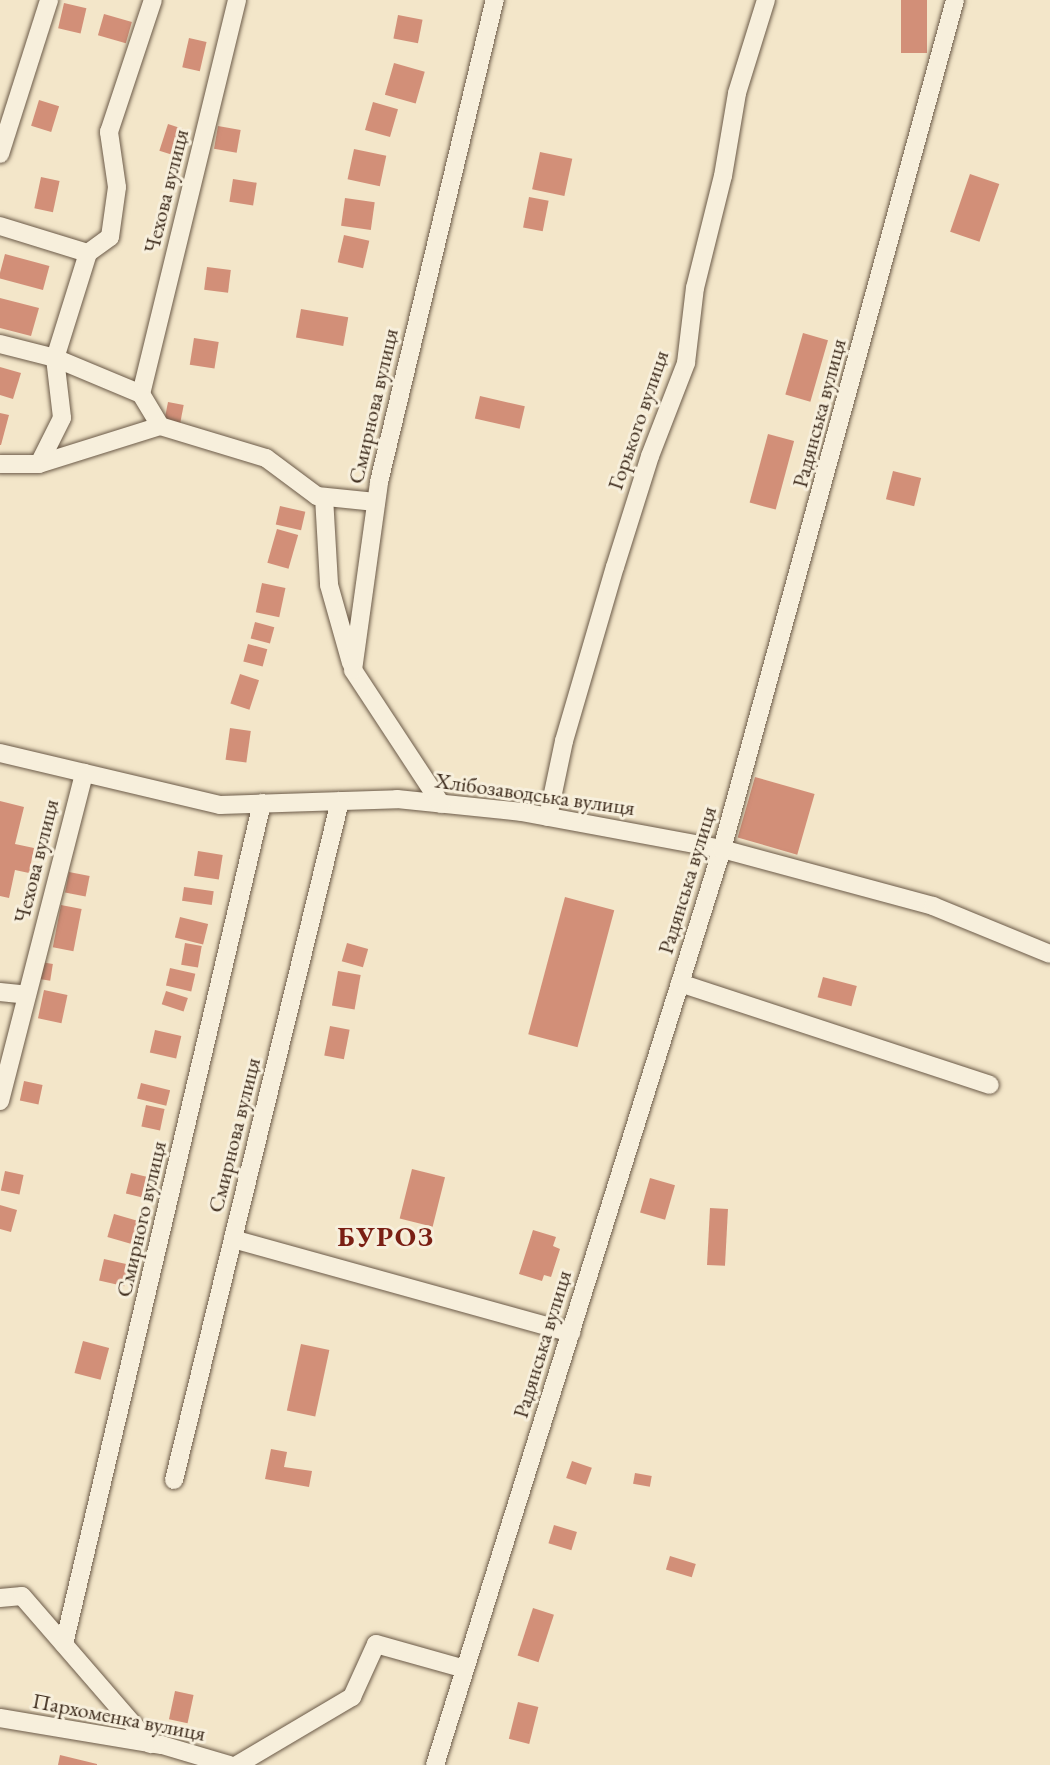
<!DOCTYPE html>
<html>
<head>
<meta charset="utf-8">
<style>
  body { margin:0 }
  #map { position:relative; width:1050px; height:1765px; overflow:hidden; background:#f3e6c9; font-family:"EB Garamond",serif }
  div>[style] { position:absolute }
  .building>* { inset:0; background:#d28f78; transform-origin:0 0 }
  .roads { filter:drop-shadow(0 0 2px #6b5a48) drop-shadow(0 0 2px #6b5a48) }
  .minor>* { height:18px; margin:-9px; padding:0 9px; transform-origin:9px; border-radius:9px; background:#f7efdc }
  span { translate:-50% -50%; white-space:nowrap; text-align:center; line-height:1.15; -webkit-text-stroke:6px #f7efdc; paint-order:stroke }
  .street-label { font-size:22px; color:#3e2c1d }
  .district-label { font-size:28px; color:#7a1f14; font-weight:700; letter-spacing:1.5px }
</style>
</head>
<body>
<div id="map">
  <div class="building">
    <div style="left:901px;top:0;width:26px;height:53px"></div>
    <div style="left:64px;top:3px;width:23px;height:26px;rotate:13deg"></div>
    <div style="left:104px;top:14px;width:29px;height:22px;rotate:16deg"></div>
    <div style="left:398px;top:15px;width:25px;height:24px;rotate:11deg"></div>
    <div style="left:189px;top:38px;width:18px;height:30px;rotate:13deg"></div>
    <div style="left:394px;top:63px;width:32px;height:33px;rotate:16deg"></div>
    <div style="left:39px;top:100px;width:21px;height:27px;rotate:17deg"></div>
    <div style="left:373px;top:102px;width:26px;height:29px;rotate:16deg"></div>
    <div style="left:168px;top:124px;width:16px;height:28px;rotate:18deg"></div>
    <div style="left:218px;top:126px;width:23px;height:23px;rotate:10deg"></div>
    <div style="left:354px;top:149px;width:33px;height:31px;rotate:12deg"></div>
    <div style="left:540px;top:152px;width:33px;height:38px;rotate:12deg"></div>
    <div style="left:970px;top:174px;width:31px;height:61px;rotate:19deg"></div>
    <div style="left:41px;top:177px;width:19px;height:32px;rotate:12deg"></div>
    <div style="left:233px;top:179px;width:24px;height:23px;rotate:9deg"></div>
    <div style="left:529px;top:197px;width:20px;height:31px;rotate:11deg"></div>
    <div style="left:345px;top:198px;width:30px;height:28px;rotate:8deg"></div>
    <div style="left:344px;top:235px;width:26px;height:28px;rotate:13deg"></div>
    <div style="left:5px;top:254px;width:46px;height:25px;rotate:15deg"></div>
    <div style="left:207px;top:267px;width:24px;height:23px;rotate:7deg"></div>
    <div style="clip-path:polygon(0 298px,39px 308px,31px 336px,0 328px)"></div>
    <div style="left:301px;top:309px;width:48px;height:29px;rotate:10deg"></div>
    <div style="left:803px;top:333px;width:26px;height:64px;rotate:16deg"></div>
    <div style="left:194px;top:338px;width:25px;height:27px;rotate:9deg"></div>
    <div style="clip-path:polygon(0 367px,21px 373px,13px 399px,0 395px)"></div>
    <div style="left:480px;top:396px;width:46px;height:23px;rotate:13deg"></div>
    <div style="left:168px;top:402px;width:16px;height:21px;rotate:11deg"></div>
    <div style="clip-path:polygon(0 413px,9px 415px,1px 445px,0 445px)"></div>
    <div style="left:768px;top:434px;width:27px;height:71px;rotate:15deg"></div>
    <div style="left:893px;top:471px;width:29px;height:29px;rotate:14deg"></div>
    <div style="left:280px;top:506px;width:26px;height:19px;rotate:13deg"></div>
    <div style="left:277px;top:529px;width:22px;height:35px;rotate:16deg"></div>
    <div style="left:262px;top:583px;width:24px;height:30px;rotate:12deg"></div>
    <div style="left:255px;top:622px;width:20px;height:17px;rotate:15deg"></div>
    <div style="left:248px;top:644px;width:20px;height:18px;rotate:15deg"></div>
    <div style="left:240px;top:674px;width:20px;height:31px;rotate:18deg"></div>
    <div style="left:230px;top:728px;width:21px;height:32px;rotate:8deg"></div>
    <div style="left:755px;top:777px;width:62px;height:63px;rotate:16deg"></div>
    <div style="clip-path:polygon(0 801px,24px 807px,15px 844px,34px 848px,29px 873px,15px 870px,9px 898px,0 896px)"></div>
    <div style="left:198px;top:851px;width:25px;height:25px;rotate:9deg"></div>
    <div style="left:69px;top:872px;width:21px;height:21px;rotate:11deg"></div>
    <div style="left:184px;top:887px;width:30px;height:14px;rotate:8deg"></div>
    <div style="left:565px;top:897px;width:51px;height:142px;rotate:15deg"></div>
    <div style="left:61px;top:905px;width:21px;height:43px;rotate:11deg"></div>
    <div style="left:180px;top:917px;width:29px;height:21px;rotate:14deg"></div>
    <div style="left:185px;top:943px;width:17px;height:22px;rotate:10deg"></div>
    <div style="left:347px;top:943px;width:22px;height:19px;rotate:16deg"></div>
    <div style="left:41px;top:962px;width:12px;height:17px;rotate:9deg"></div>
    <div style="left:170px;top:968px;width:26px;height:18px;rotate:13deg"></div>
    <div style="left:338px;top:971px;width:23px;height:35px;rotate:10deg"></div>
    <div style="left:823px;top:977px;width:35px;height:21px;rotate:15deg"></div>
    <div style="left:44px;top:990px;width:24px;height:29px;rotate:12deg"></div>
    <div style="left:166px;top:991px;width:23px;height:14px;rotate:18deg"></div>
    <div style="left:330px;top:1026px;width:20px;height:30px;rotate:11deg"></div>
    <div style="left:155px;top:1030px;width:27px;height:23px;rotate:13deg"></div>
    <div style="left:24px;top:1081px;width:19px;height:20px;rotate:12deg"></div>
    <div style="left:141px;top:1083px;width:30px;height:16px;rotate:14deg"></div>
    <div style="left:146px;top:1105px;width:19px;height:22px;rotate:12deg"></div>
    <div style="left:412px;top:1169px;width:34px;height:51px;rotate:14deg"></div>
    <div style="left:5px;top:1171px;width:19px;height:20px;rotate:12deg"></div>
    <div style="left:131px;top:1173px;width:16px;height:21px;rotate:14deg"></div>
    <div style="left:650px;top:1178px;width:26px;height:36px;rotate:16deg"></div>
    <div style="clip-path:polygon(0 1205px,17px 1210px,11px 1232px,0 1229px)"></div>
    <div style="left:710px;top:1208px;width:18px;height:57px;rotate:3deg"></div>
    <div style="left:114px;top:1214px;width:26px;height:24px;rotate:16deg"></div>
    <div style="clip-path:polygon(533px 1230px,556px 1237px,553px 1246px,560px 1249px,551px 1277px,544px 1275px,542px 1281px,519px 1274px)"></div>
    <div style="left:104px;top:1259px;width:26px;height:22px;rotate:13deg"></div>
    <div style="left:83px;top:1341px;width:27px;height:33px;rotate:15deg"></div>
    <div style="left:301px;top:1344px;width:29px;height:68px;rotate:12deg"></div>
    <div style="clip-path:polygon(271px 1449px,287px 1452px,284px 1467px,312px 1471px,309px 1487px,265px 1479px)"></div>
    <div style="left:572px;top:1461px;width:21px;height:18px;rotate:19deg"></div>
    <div style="left:635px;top:1473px;width:17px;height:11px;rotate:10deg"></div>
    <div style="left:554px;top:1525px;width:24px;height:19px;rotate:17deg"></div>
    <div style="left:670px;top:1556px;width:27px;height:14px;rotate:17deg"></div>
    <div style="left:533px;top:1608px;width:22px;height:50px;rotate:18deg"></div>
    <div style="left:175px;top:1691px;width:19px;height:29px;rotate:12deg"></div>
    <div style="left:518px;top:1702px;width:21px;height:38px;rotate:14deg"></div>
    <div style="clip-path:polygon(60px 1755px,97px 1764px,97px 1765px,58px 1765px)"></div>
  </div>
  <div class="roads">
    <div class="minor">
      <div style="left:0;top:154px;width:162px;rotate:-72.3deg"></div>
      <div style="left:0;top:226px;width:92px;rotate:17.1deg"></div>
      <div style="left:88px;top:253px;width:110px;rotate:107.4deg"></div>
      <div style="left:55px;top:358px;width:60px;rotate:83.3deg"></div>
      <div style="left:62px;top:418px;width:51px;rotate:116.6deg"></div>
      <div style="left:88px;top:253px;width:27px;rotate:-36deg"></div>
      <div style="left:110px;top:237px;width:50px;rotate:-82deg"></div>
      <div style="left:117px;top:187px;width:56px;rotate:-98.3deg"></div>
      <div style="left:109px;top:132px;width:139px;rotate:-71.6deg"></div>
      <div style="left:0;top:344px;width:57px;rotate:14.3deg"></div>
      <div style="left:55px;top:358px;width:93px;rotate:22.7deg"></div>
      <div style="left:141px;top:394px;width:37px;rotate:59deg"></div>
      <div style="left:160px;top:426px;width:111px;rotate:16.8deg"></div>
      <div style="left:266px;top:458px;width:64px;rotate:36.7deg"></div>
      <div style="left:317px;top:496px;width:59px;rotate:5.8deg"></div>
      <div style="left:141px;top:394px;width:406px;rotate:-76.3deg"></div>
      <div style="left:0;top:464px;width:39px"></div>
      <div style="left:39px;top:464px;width:127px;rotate:-17.4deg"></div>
      <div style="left:324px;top:497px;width:88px;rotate:86.7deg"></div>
      <div style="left:329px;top:585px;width:81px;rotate:74.2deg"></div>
      <div style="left:0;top:753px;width:226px;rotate:13.3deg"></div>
      <div style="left:220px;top:805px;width:177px;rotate:-1.9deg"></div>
      <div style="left:397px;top:799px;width:126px;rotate:5.9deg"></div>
      <div style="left:522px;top:812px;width:203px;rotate:10.5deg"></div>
      <div style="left:722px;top:849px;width:219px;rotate:15.1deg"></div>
      <div style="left:933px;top:906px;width:126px;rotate:22.3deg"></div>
      <div style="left:441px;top:804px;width:160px;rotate:-123.3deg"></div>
      <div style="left:353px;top:670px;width:190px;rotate:-82.1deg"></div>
      <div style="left:379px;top:482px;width:496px;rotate:-76.5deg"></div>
      <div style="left:548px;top:817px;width:78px;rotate:-78.1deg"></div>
      <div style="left:564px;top:741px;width:181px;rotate:-73.7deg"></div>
      <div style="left:615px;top:567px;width:116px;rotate:-72.5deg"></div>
      <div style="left:650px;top:456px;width:100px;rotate:-68.8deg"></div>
      <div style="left:686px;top:363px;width:76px;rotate:-83.2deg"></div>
      <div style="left:695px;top:288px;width:115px;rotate:-76deg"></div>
      <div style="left:723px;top:176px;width:84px;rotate:-80.4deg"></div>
      <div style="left:737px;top:93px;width:97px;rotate:-72.7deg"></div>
      <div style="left:680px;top:983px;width:326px;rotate:18.2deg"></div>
      <div style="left:0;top:992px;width:27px;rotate:6deg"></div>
      <div style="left:0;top:1101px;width:339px;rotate:-75.6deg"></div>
      <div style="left:233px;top:1239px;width:351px;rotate:15.5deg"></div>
      <div style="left:174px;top:1480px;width:699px;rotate:-76.26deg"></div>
      <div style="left:0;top:1598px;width:22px;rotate:-5deg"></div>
      <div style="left:22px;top:1596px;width:196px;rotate:49.1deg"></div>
      <div style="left:64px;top:1644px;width:864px;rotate:-76.75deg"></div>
      <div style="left:0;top:1718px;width:164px;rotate:9.5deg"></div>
      <div style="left:162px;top:1745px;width:70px;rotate:16.6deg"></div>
      <div style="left:237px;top:1765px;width:134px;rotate:-30.6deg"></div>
      <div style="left:352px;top:1697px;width:58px;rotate:-65.6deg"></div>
      <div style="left:376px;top:1644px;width:92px;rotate:15.7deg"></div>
      <div style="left:435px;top:1765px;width:960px;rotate:-72.6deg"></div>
      <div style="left:722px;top:849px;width:880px;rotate:-74.65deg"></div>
    </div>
  </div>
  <div class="street-label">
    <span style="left:166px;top:191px;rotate:-76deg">Чехова вулиця</span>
    <span style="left:373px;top:406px;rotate:-77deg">Смирнова вулиця</span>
    <span style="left:819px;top:413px;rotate:-75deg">Радянська вулиця</span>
    <span style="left:638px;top:420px;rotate:-71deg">Горького вулиця</span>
    <span style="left:535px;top:794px;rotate:8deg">Хлібозаводська вулиця</span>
    <span style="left:36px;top:861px;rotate:-76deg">Чехова вулиця</span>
    <span style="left:687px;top:880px;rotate:-73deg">Радянська вулиця</span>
    <span style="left:234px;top:1135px;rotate:-76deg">Смирнова вулиця</span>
    <span style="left:141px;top:1219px;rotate:-77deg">Смирного вулиця</span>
    <span style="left:542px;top:1344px;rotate:-73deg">Радянська вулиця</span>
    <span style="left:119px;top:1717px;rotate:11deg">Пархоменка вулиця</span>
  </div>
  <div class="district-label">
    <span style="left:386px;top:1236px">БУРОЗ</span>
  </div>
</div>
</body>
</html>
